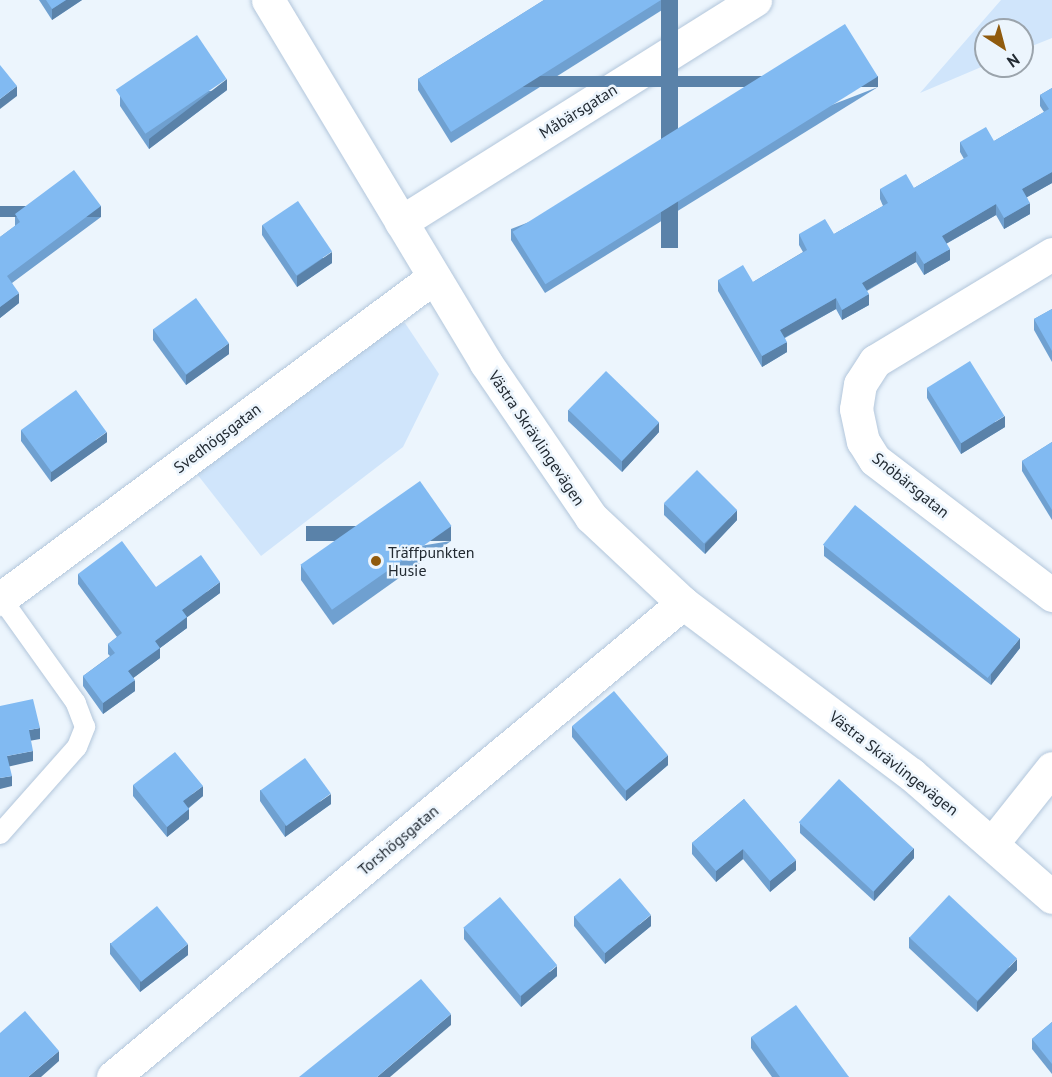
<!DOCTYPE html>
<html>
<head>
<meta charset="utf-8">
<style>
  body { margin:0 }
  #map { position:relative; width:1052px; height:1077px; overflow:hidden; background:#ecf5fd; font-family:"PT Sans",sans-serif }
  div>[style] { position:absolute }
  .green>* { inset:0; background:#d0e5fb }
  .roads { filter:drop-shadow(0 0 2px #b2c6db) drop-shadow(0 0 2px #b2c6db) }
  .lane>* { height:20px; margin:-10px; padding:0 10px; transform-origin:10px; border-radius:10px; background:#fff }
  .street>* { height:33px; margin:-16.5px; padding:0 16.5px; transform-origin:16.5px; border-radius:16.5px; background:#fff }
  .secondary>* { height:33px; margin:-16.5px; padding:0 16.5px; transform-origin:16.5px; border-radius:16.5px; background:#fff }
  .wall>* { inset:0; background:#6fa0d0 }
  .shaded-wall>* { inset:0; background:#5a82a9; transform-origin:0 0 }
  .building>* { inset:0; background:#81baf2; transform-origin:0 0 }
  .dots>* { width:16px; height:16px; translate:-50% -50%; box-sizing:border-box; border:3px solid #ecf5fd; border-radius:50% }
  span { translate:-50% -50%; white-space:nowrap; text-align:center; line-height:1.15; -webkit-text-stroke:5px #ecf5fd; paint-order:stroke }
  .street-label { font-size:16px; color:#222a32 }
  .poi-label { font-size:16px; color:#222a32 }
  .left { translate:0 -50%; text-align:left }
  .north { position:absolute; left:974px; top:18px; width:60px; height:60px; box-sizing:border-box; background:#ecf5fd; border:2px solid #9ba4ac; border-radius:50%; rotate:144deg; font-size:16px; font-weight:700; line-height:24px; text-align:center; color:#222a32 }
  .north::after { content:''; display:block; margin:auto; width:21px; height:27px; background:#905b0e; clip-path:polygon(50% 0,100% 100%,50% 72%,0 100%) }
</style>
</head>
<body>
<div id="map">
  <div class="green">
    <div style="clip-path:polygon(1001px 0,1052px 0,1052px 38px,1022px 50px,1022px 30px,986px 30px,986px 65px,920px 93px)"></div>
    <div style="clip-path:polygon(405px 323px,439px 374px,403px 447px,261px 556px,197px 474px,388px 326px)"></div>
  </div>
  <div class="roads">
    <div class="lane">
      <div style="left:0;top:834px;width:116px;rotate:-48.5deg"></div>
      <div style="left:77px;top:747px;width:22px;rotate:-68deg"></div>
      <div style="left:85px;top:727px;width:26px;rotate:-111deg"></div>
      <div style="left:76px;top:703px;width:129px;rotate:-125.5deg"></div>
    </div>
    <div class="street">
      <div style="left:401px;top:222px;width:418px;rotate:-32.1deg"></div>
      <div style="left:1052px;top:254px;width:207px;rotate:148.8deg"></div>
      <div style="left:875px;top:361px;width:27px;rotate:123deg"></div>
      <div style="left:860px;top:384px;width:25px;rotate:99deg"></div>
      <div style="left:856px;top:409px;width:33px;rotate:78deg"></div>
      <div style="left:863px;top:441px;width:22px;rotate:58deg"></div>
      <div style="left:875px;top:460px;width:223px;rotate:37.3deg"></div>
      <div style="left:0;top:599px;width:540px;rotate:-36.57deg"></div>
      <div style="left:994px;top:841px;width:93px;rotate:-51.5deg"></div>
      <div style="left:113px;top:1077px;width:741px;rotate:-39.75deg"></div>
    </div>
    <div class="secondary">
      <div style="left:268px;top:0;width:423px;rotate:59deg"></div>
      <div style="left:486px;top:363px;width:186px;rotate:55.7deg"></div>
      <div style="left:591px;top:517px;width:126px;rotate:43.1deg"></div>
      <div style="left:683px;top:603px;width:285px;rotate:36.9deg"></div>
      <div style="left:911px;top:774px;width:187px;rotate:41.1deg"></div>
    </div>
  </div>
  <div class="wall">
    <div style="clip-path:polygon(39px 0,82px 0,52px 20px)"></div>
    <div style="clip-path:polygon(544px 0,678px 0,451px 143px,418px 90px,418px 79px)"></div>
    <div style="clip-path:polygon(878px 87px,545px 293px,511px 240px,511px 229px)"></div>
    <div style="clip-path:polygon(1052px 88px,1052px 183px,1027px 197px,1030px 214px,1004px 229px,996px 215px,946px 244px,950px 260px,924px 275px,916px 262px,867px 291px,869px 305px,842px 320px,836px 309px,785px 338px,787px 352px,762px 367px,718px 291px,718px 280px,753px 282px,803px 252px,799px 245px,799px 234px,834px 234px,883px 206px,880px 199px,880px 189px,914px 188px,964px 159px,960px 152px,960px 142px,994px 141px,1044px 112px,1040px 106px,1040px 95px)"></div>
    <div style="clip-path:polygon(227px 90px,149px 149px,120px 106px,120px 96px)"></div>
    <div style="clip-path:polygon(15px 214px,101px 217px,12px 283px,19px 303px,0 318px,0 237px,15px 226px)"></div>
    <div style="clip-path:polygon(262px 225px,332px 263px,297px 287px,262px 235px)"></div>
    <div style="clip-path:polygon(1052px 309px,1052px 362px,1034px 330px,1034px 319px)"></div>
    <div style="clip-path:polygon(153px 329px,229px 354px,186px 385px,153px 340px)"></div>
    <div style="clip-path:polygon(927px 388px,1005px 427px,961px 454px,927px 398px)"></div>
    <div style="clip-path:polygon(568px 410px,659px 432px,622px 472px,568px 421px)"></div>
    <div style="clip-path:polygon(21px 430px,107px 442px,51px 482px,21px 441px)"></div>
    <div style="clip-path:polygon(1052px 442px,1052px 520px,1022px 471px,1022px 461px)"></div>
    <div style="clip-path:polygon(664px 504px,737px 520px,705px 554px,664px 515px)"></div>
    <div style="clip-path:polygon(451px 541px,333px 625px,301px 580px,301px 565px)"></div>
    <div style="clip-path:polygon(824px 545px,1020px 648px,991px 685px,824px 556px)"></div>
    <div style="clip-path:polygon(78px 574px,156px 587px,220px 593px,187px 617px,187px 628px,160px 648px,160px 658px,133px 678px,135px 691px,103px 714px,83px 686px,83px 676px,110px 656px,108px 654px,108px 644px,117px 637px,78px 584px)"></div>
    <div style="clip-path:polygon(572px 726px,668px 765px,626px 801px,572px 737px)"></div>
    <div style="clip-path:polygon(133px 785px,203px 796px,189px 808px,189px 819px,167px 837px,133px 796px)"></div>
    <div style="clip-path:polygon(260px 790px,331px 804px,285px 837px,260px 801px)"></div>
    <div style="clip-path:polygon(744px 799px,796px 870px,770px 892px,743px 859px,716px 882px,692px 854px,692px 843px)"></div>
    <div style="clip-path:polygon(800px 823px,914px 858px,874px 901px,800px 833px)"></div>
    <div style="clip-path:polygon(574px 916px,651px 926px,605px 964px,574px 926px)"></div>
    <div style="clip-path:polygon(464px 928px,557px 976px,521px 1007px,464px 939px)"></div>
    <div style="clip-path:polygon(909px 937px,1017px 970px,977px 1012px,909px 948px)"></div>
    <div style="clip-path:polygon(110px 943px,188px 955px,140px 992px,110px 954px)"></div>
    <div style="clip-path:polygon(1052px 1022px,1052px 1074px,1032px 1049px,1032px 1039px)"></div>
    <div style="clip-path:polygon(751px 1037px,849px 1077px,772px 1077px,751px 1048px)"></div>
  </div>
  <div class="shaded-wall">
    <div style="clip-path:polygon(66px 0,82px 0,52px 20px,52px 9px)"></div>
    <div style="left:661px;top:0;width:17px;height:248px"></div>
    <div style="left:878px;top:76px;width:11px;height:392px;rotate:90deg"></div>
    <div style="clip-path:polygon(227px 79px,227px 90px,149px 149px,149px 139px)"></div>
    <div style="clip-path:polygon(17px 86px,17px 96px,0 109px,0 99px)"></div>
    <div style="clip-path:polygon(1052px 172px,1052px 183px,1022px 200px,1022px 189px)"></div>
    <div style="clip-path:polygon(1030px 203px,1030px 214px,1004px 229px,1004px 218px)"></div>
    <div style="clip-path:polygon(996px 204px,996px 215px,942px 246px,942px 236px)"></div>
    <div style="left:101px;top:206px;width:11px;height:117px;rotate:90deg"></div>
    <div style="clip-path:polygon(950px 249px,950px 260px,924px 275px,924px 264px)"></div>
    <div style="clip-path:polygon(916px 251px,916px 262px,862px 293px,862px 283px)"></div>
    <div style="clip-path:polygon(332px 252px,332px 263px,297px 287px,297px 276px)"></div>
    <div style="clip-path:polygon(19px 293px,19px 303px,0 318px,0 307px)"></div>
    <div style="clip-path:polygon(869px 294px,869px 305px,842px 320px,842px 310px)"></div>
    <div style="clip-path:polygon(836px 298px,836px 309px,780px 340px,780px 330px)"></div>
    <div style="clip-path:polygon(787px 342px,787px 352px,762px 367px,762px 356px)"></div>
    <div style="clip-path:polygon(229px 343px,229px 354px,186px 385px,186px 375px)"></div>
    <div style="clip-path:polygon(1005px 416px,1005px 427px,961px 454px,961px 443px)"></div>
    <div style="clip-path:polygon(659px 422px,659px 432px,622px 472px,622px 461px)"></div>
    <div style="clip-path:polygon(107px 432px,107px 442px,51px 482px,51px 472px)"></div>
    <div style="clip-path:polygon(737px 510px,737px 520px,705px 554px,705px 544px)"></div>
    <div style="left:451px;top:526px;width:15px;height:145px;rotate:90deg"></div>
    <div style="clip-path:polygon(220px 582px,220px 593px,182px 621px,182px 610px)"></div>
    <div style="clip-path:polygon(187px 617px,187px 628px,160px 648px,160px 658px,128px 682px,128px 671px,155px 641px)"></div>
    <div style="clip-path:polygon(1020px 638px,1020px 648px,991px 685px,991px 674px)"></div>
    <div style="clip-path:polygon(135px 680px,135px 691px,103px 714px,103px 703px)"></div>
    <div style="clip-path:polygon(40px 728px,40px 739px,29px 741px,29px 730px)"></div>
    <div style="clip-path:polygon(33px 751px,33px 761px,7px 767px,7px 756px)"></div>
    <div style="clip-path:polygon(668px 755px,668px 765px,626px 801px,626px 790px)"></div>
    <div style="clip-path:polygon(12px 776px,12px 786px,0 789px,0 778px)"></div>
    <div style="clip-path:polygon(203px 786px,203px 796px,183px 812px,183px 801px)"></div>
    <div style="clip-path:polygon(331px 794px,331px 804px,285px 837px,285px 826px)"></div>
    <div style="clip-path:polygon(189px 809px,189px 819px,167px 837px,167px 827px)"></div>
    <div style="clip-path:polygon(914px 848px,914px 858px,874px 901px,874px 891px)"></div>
    <div style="clip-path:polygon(743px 849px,743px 859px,716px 882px,716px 871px)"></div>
    <div style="clip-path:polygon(796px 860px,796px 870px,770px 892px,770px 881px)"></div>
    <div style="clip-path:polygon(651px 915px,651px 926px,605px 964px,605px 953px)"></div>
    <div style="clip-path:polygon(188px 944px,188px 955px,140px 992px,140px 982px)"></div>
    <div style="clip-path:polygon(1017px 959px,1017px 970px,977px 1012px,977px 1002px)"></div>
    <div style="clip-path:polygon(557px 966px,557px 976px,521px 1007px,521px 996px)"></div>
    <div style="clip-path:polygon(451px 1014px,451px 1025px,390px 1077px,377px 1077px)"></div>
    <div style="clip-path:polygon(59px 1051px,59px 1061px,41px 1077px,28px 1077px)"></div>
  </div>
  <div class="building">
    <div style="clip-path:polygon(46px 0,66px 0,52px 9px)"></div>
    <div style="clip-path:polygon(544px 0,661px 0,451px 132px,418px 79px)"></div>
    <div style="left:845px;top:24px;width:62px;height:392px;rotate:58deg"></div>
    <div style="left:197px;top:35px;width:53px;height:98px;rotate:56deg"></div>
    <div style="clip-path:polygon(0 65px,17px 86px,0 99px)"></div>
    <div style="clip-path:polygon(1052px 88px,1052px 172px,1022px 189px,1030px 203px,1004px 218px,996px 204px,942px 236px,950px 249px,924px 264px,916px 251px,862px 283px,869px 294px,842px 310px,836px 298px,780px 330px,787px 342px,762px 356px,718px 280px,743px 265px,753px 282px,807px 250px,799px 234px,825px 219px,834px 234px,888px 203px,880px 189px,906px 174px,914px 188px,968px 156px,960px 142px,986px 127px,994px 141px,1049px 109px,1040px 95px)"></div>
    <div style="clip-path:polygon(74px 170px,101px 206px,7px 276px,19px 293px,0 307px,0 237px,20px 222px,15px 214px)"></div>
    <div style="left:298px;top:201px;width:61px;height:43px;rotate:56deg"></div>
    <div style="left:196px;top:298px;width:56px;height:53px;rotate:54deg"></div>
    <div style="clip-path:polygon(1052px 309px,1052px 351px,1034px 319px)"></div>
    <div style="left:970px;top:361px;width:65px;height:51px;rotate:58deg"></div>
    <div style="left:606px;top:371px;width:74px;height:54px;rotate:44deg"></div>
    <div style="left:76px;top:390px;width:52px;height:68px;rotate:54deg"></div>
    <div style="clip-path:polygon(1052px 442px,1052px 510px,1022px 461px)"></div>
    <div style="left:697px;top:470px;width:57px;height:47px;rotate:45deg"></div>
    <div style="left:420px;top:481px;width:55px;height:146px;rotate:55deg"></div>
    <div style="left:855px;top:505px;width:212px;height:51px;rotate:39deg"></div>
    <div style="clip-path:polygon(122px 541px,156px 587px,201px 555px,220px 582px,182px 610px,187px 617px,155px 641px,160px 648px,128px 671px,135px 680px,103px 703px,83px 676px,115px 653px,108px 644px,122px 633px,78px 574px)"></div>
    <div style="left:614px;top:691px;width:84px;height:55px;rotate:50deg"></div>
    <div style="clip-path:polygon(33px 699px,40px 728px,29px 730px,33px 751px,7px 756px,12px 776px,0 778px,0 706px)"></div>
    <div style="clip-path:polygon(175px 752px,203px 786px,183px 801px,189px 809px,167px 827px,133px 785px)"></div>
    <div style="left:305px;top:758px;width:44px;height:55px;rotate:54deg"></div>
    <div style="left:839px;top:779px;width:102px;height:59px;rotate:43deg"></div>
    <div style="clip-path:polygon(744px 799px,796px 860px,770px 881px,743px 849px,716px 871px,692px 843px)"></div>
    <div style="left:620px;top:878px;width:48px;height:60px;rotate:50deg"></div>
    <div style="left:949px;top:895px;width:93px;height:58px;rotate:43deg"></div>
    <div style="left:500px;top:897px;width:89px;height:48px;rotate:50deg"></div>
    <div style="left:157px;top:906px;width:49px;height:60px;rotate:51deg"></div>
    <div style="clip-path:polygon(421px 979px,451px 1014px,377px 1077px,299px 1077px)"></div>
    <div style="clip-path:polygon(796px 1005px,849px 1077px,780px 1077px,751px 1037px)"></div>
    <div style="clip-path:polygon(25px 1011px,59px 1051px,28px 1077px,0 1077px,0 1033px)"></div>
    <div style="clip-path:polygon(1052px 1022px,1052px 1064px,1032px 1039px)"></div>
  </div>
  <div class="dots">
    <div style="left:376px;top:561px;background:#905b0e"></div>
  </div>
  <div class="street-label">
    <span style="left:578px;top:111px;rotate:-32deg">Måbärsgatan</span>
    <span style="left:217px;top:438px;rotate:-37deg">Svedhögsgatan</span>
    <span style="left:537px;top:438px;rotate:56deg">Västra Skrävlingevägen</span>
    <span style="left:911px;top:485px;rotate:39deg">Snöbärsgatan</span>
    <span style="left:894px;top:763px;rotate:38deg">Västra Skrävlingevägen</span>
    <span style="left:398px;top:840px;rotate:-40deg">Torshögsgatan</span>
  </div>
  <div class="poi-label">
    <span class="left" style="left:388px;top:561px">Träffpunkten<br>Husie</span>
  </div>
  <div class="north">N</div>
</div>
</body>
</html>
